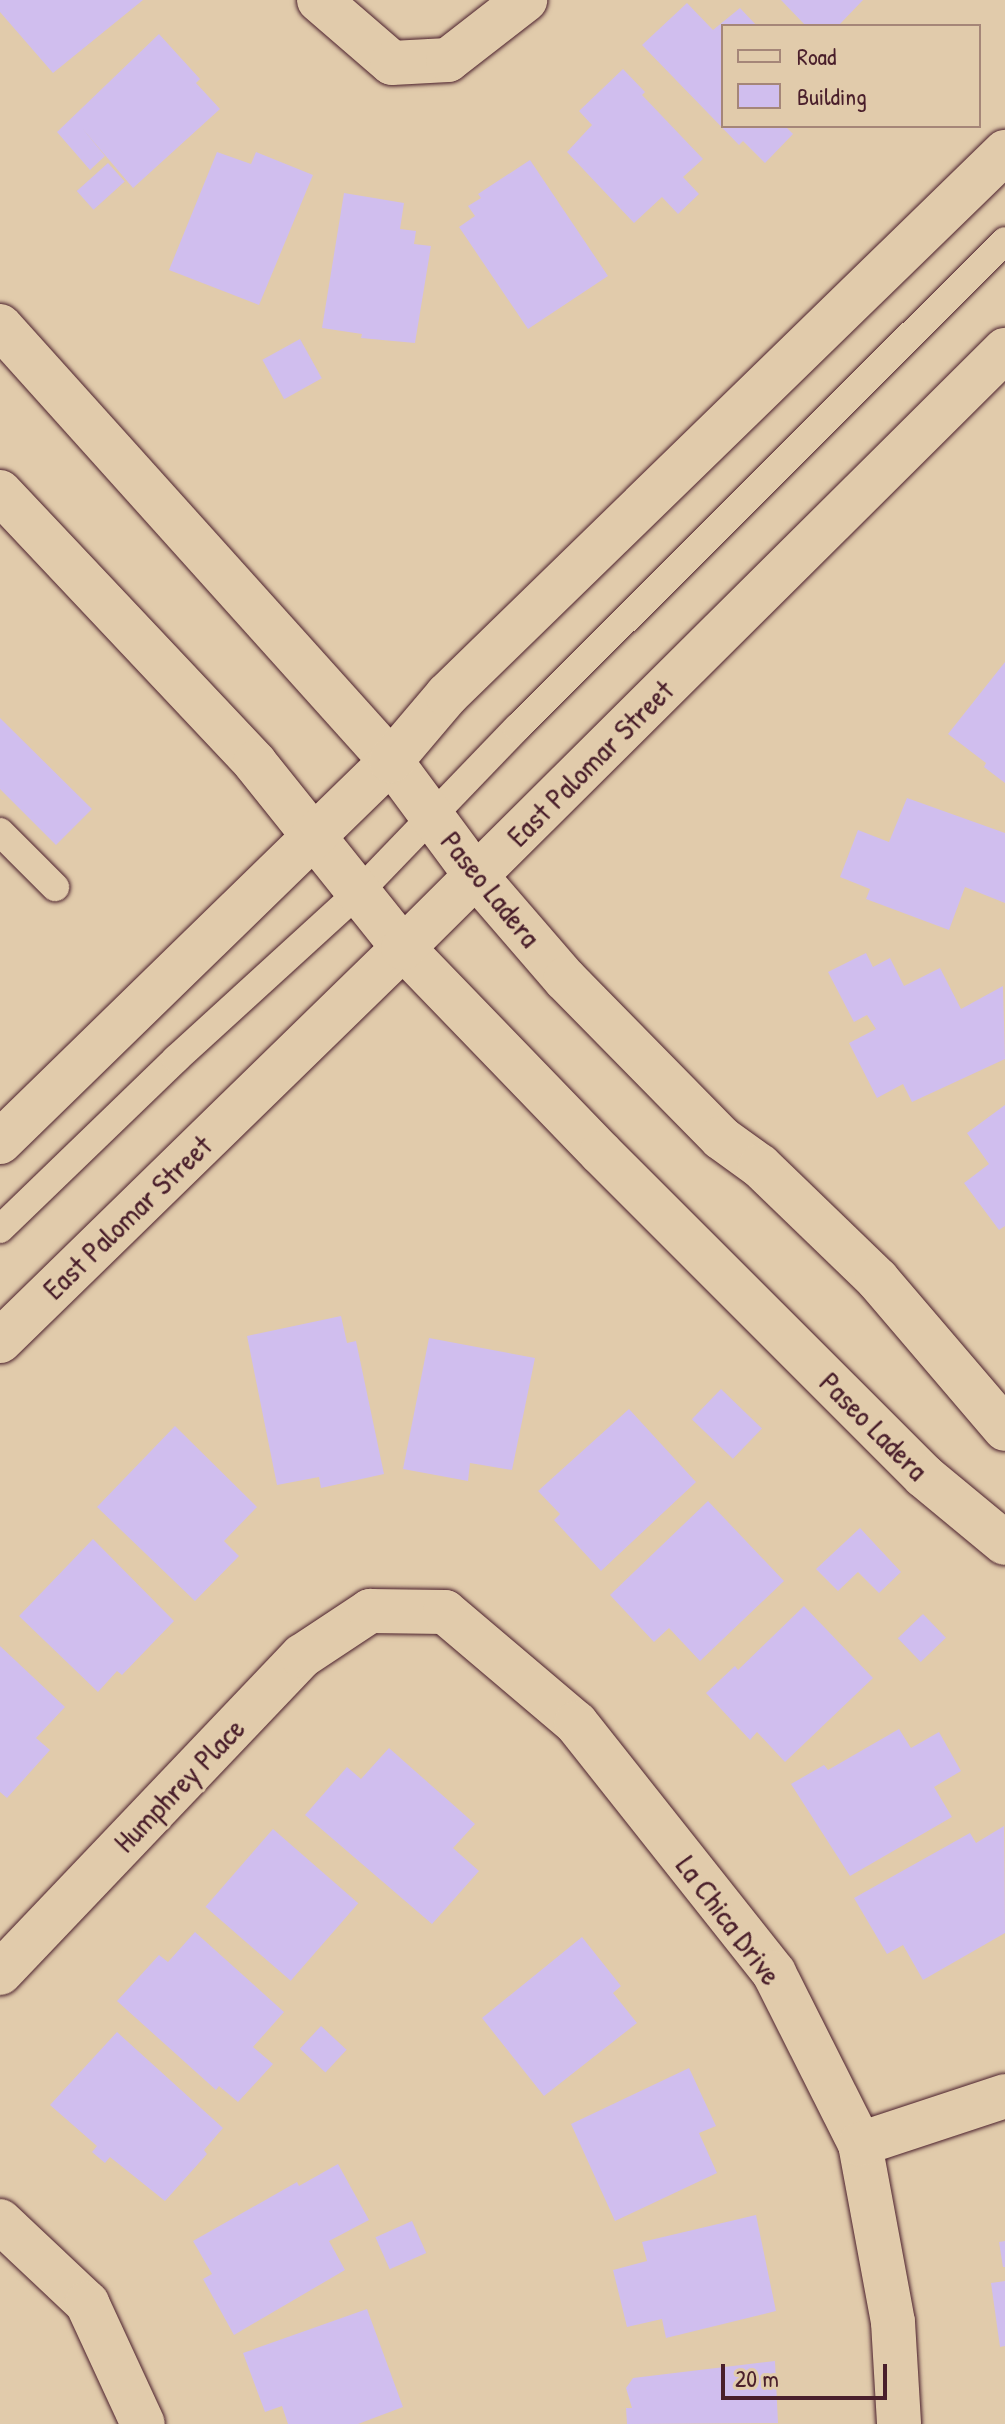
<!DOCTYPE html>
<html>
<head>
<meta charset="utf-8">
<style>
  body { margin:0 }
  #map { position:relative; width:1005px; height:2424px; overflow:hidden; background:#e1cbab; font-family:"Patrick Hand",sans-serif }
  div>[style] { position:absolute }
  .building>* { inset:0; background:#d0beee; transform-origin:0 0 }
  .roads { filter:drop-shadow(0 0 2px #4a1f2b) drop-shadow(0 0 2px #4a1f2b) }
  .service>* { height:28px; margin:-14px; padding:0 14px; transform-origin:14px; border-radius:14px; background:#e1cbab }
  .minor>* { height:44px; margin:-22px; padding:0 22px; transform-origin:22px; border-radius:22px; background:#e1cbab }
  .tertiary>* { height:44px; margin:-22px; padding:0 22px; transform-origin:22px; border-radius:22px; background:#e1cbab }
  .secondary>* { height:44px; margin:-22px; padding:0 22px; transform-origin:22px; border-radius:22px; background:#e1cbab }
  span { translate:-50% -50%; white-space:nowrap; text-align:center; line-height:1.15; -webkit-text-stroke:6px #e1cbab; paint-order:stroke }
  .street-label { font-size:30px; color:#4a1f2b }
  .legend { position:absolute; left:721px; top:24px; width:260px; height:104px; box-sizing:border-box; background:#e1cbab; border:2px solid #a58678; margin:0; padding:10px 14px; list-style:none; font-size:24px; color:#4a1f2b }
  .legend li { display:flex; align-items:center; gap:16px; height:40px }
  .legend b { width:40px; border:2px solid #a58678 }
  .scale { position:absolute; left:721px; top:2364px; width:166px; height:36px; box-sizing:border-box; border:4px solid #4a1f2b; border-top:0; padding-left:10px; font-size:24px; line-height:28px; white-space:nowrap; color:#4a1f2b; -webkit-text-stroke:6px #e1cbab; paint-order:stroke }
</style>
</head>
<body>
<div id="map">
  <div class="building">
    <div style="clip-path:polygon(0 0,143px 0,53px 73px,0 12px)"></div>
    <div style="clip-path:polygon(781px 0,863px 0,838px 26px,806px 26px)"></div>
    <div style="clip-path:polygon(687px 3px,713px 30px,740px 8px,757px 26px,723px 26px,723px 126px,785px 126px,793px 134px,765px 163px,743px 141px,739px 145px,642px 45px)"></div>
    <div style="clip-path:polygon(159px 34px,200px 79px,196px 83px,220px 109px,133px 188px,82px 128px,105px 156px,90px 170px,57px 132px)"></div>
    <div style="clip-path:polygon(623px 69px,645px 92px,642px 95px,703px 159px,683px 177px,699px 194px,678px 214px,662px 197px,634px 223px,567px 152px,592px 125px,579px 111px)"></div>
    <div style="clip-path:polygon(217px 152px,251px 164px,256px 152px,313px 175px,259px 305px,169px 270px)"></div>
    <div style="clip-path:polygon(530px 160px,608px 276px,528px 329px,459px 227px,475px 216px,468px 206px,481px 198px,478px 194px)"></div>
    <div style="left:108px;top:163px;width:25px;height:42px;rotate:48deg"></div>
    <div style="clip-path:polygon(344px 193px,404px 203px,400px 229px,416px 231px,414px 244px,431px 246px,415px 343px,361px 338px,362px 334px,322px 328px)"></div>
    <div style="left:300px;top:339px;width:45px;height:43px;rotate:61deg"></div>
    <div style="clip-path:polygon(1005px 662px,1005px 783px,984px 767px,986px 763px,948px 734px)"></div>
    <div style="clip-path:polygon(0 718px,92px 809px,56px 845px,0 789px)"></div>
    <div style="clip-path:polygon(907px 798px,1005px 833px,1005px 903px,965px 887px,949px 930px,866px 899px,870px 889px,840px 877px,858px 830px,889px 842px)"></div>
    <div style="clip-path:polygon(866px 953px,873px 967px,890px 958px,904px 986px,940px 968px,961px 1009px,1003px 986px,1005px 1059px,912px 1102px,903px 1084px,877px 1098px,849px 1043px,876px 1029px,867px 1015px,854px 1022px,828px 972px)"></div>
    <div style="clip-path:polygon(1005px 1105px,1005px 1226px,999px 1230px,964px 1183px,989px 1164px,967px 1133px)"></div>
    <div style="clip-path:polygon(341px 1316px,347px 1343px,356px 1341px,384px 1474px,321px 1488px,319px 1477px,277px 1485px,247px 1336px)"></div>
    <div style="clip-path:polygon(429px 1338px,535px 1358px,512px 1470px,470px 1463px,468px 1481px,403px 1469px)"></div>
    <div style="left:721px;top:1389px;width:57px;height:42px;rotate:44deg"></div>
    <div style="clip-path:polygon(629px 1409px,696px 1482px,601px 1571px,554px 1520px,560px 1514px,538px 1491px)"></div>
    <div style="clip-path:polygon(175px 1426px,257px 1507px,224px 1541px,239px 1556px,195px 1601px,97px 1507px)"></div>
    <div style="clip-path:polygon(708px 1501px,784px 1581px,700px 1661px,669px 1628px,654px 1642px,610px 1595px)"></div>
    <div style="clip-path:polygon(860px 1528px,901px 1572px,879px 1593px,858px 1572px,838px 1591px,816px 1569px)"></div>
    <div style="clip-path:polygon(93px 1539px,174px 1621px,122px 1675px,117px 1671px,98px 1692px,19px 1616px)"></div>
    <div style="clip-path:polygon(804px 1606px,873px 1678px,785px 1762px,757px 1732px,750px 1740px,706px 1693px,735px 1666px,738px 1670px)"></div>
    <div style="left:923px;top:1614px;width:33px;height:35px;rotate:46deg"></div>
    <div style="clip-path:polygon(0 1646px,65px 1707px,36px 1738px,50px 1750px,7px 1798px,0 1792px)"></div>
    <div style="clip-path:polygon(899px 1729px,911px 1748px,939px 1732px,961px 1771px,934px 1787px,952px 1817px,850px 1876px,791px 1784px,824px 1765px,828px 1770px)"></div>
    <div style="clip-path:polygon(389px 1748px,475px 1824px,453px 1848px,479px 1871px,432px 1924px,305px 1815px,347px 1767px,361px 1779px)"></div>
    <div style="clip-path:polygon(1004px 1826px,1005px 1933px,923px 1980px,903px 1945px,887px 1954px,854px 1898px,970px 1833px,976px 1843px)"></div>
    <div style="left:273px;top:1829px;width:113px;height:103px;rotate:41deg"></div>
    <div style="clip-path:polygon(195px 1932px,284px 2012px,253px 2047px,273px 2064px,238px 2102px,219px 2086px,216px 2090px,117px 2001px,159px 1955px,168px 1962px)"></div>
    <div style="clip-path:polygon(582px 1937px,621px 1986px,613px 1993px,637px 2023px,544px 2096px,482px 2018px)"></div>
    <div style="left:321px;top:2026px;width:35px;height:31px;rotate:43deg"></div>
    <div style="clip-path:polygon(117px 2032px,223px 2128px,204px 2150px,207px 2154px,165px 2201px,110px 2157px,105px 2163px,92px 2152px,97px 2146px,50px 2105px)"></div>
    <div style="clip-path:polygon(689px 2068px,716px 2126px,699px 2133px,717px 2173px,615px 2221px,571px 2124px)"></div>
    <div style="clip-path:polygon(338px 2164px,369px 2220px,329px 2241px,345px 2270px,234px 2335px,203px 2279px,212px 2274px,193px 2241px,297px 2182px,299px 2186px)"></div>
    <div style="clip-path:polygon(756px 2215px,776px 2311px,666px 2338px,662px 2319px,627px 2327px,613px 2270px,647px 2261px,642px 2242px)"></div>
    <div style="left:412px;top:2221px;width:35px;height:40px;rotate:66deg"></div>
    <div style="clip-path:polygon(1005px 2241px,1005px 2267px,1003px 2267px,999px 2242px)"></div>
    <div style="clip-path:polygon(1005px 2281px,1005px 2346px,1000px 2347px,991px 2283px)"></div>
    <div style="clip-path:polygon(367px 2309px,403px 2407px,358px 2424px,288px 2424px,282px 2406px,265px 2412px,243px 2353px)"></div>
    <div style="clip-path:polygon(775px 2361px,778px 2423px,627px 2424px,626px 2408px,632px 2408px,626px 2388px,633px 2378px)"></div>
  </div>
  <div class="roads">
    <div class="service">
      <div style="left:0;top:832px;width:78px;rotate:45deg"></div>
      <div style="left:0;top:1229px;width:245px;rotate:-44deg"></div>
      <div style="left:176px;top:1059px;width:248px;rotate:-42.4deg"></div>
      <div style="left:359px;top:892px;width:228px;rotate:-46.1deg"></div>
      <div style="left:517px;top:728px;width:689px;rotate:-44.94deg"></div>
    </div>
    <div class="minor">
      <div style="left:319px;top:0;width:96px;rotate:40.8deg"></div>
      <div style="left:392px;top:63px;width:56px;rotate:-3.1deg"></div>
      <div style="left:448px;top:60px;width:98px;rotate:-37.9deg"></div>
      <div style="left:0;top:1973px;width:438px;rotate:-46.4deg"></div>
      <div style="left:302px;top:1656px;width:82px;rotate:-33.5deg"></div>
      <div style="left:370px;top:1611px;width:75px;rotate:0.8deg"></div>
      <div style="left:445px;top:1612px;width:172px;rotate:40.3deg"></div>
      <div style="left:576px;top:1723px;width:319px;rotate:51.6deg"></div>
      <div style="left:774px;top:1973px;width:191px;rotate:63.3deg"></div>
      <div style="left:860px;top:2144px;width:181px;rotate:79.5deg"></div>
      <div style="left:893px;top:2322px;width:102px;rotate:86.6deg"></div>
      <div style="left:860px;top:2144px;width:153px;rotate:-18.3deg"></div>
      <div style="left:0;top:2221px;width:120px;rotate:43.3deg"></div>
      <div style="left:87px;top:2303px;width:133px;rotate:65.2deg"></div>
    </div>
    <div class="tertiary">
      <div style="left:476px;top:876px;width:136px;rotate:49.2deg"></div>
      <div style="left:565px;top:979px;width:223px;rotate:45.5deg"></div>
      <div style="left:721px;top:1138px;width:48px;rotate:35.7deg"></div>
      <div style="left:760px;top:1166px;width:163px;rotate:44deg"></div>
      <div style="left:877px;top:1279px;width:197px;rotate:49.5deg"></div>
      <div style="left:403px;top:948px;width:285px;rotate:46deg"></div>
      <div style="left:601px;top:1153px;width:457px;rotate:45deg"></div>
      <div style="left:924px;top:1476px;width:105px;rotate:39.6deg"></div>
    </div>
    <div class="secondary">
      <div style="left:0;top:326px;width:585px;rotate:48.05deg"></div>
      <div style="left:391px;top:761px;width:143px;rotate:53.5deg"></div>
      <div style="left:0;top:492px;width:372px;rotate:46.7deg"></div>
      <div style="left:255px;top:763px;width:237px;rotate:51.3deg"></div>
      <div style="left:0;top:1142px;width:546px;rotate:-44.26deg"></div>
      <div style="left:391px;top:761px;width:87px;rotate:-49.7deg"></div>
      <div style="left:447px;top:695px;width:779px;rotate:-44.22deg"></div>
      <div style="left:0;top:1341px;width:563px;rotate:-44.28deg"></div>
      <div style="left:403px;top:948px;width:849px;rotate:-44.81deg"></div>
    </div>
  </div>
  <div class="street-label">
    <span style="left:590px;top:763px;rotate:-45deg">East Palomar Street</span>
    <span style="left:491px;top:889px;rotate:51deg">Paseo Ladera</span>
    <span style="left:127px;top:1217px;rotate:-44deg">East Palomar Street</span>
    <span style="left:874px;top:1426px;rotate:45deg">Paseo Ladera</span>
    <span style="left:179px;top:1785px;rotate:-46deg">Humphrey Place</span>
    <span style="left:729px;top:1920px;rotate:53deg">La Chica Drive</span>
  </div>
  <ul class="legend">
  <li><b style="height:10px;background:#e1cbab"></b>Road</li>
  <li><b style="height:22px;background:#d0beee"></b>Building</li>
  </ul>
  <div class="scale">20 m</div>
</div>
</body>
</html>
